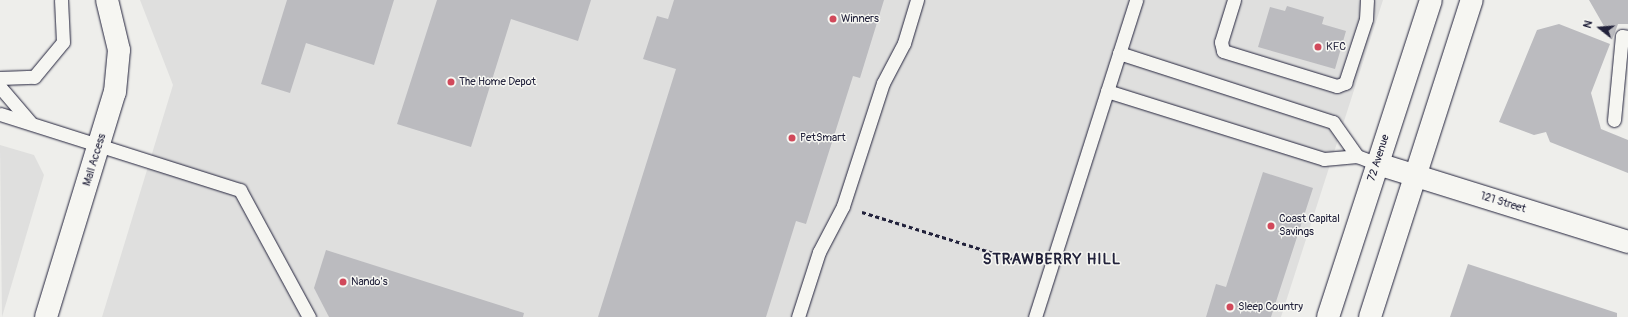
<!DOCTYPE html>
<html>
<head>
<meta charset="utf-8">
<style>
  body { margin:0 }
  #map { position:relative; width:1628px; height:317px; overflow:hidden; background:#eeeeeb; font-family:Pangolin,sans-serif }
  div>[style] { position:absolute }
  .built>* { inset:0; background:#dfdfde }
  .building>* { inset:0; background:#bbbbbf }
  .path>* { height:2.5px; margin-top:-1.25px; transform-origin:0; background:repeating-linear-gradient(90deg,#22223b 0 4px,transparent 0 7px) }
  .roads { filter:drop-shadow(0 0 1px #22223b) drop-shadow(0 0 1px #22223b) }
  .service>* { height:13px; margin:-6.5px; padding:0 6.5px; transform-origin:6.5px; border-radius:6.5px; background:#f6f6f2 }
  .minor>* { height:22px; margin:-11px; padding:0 11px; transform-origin:11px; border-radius:11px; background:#f6f6f2 }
  .secondary>* { height:22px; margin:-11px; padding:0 11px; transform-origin:11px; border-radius:11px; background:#f6f6f2 }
  .dots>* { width:11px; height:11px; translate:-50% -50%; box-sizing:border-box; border:2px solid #f6f6f2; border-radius:50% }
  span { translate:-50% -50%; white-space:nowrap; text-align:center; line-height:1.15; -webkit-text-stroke:3px #f6f6f2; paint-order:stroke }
  .poi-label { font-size:11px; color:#22223b }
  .left { translate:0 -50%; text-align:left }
  .street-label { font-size:11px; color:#22223b }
  .district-label { font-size:15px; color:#22223b; font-weight:700; letter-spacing:1px }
  .north { position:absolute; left:1580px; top:8px; width:40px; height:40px; -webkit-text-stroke:3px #f6f6f2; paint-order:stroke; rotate:287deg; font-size:11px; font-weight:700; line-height:16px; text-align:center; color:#22223b }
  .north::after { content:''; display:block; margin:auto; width:14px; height:18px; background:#22223b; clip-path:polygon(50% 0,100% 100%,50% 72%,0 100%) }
</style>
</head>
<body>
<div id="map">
  <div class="built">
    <div style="clip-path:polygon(140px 0,1383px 0,1281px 317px,102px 317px,173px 85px)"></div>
    <div style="clip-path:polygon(0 145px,34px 155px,44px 175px,2px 317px)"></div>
  </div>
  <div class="building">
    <div style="clip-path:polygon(287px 0,394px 0,374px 65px,306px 43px,290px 93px,261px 84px)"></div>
    <div style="clip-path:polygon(437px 0,591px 0,578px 41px,511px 19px,471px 147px,397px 124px)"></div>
    <div style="clip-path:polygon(674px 0,884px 0,860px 78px,853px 76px,806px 224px,796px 221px,766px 317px,598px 317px,676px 69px,643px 59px,657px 16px,668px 19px)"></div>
    <div style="clip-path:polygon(1589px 0,1628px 0,1628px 24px,1618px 24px,1612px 40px)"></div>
    <div style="clip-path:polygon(1287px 6px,1324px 17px,1322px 24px,1346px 31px,1335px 69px,1258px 47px,1270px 7px,1285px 11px)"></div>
    <div style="clip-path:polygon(1559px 24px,1610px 44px,1591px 93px,1601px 129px,1628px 140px,1628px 173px,1550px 142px,1546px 132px,1534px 135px,1499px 122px,1537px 30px)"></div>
    <div style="clip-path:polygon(1263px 172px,1313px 188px,1271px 317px,1206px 317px,1216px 284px,1226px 287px)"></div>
    <div style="clip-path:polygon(326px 250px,524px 313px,523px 317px,329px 317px,314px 288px)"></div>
    <div style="clip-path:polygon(1468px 264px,1617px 313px,1617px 317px,1450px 317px)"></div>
  </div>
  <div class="path">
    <div style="left:862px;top:212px;width:175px;rotate:17.3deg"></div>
  </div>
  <div class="roads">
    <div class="service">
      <div style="left:1234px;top:0;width:44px;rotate:107.2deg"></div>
      <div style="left:1221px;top:42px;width:9px;rotate:77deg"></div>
      <div style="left:1223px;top:51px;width:119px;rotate:17.1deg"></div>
      <div style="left:1337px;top:86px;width:9px;rotate:-21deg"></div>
      <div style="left:1345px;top:83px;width:67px;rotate:-71.8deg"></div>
      <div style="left:1366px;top:19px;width:19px;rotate:-87deg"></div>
      <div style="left:1119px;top:53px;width:225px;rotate:17.9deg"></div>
      <div style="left:1333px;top:122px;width:42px;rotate:54.8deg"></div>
      <div style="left:0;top:78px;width:34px;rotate:-2deg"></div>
      <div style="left:34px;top:77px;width:45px;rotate:-50.4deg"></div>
      <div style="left:63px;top:42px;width:42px;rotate:-92.7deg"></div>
      <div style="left:0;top:87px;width:46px;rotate:49.4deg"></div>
      <div style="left:1107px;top:91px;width:227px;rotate:17.4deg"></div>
      <div style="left:1324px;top:159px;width:33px;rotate:-5deg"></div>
      <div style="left:1357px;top:156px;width:22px;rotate:21deg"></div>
      <div style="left:0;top:114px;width:252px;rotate:17.6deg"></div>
      <div style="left:240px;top:190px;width:145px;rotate:61.5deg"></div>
      <div style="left:1614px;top:120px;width:84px;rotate:-84.6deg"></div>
      <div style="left:1622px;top:36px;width:6px;rotate:9deg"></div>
      <div style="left:798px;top:317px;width:68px;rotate:-72.1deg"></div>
      <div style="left:819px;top:252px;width:52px;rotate:-62.4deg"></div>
      <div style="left:843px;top:206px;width:129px;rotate:-72deg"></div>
      <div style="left:883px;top:83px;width:45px;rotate:-62.3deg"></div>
      <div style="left:904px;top:43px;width:45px;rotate:-73.2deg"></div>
      <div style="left:1035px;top:317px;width:333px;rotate:-72.3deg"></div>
    </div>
    <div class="minor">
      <div style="left:1378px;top:164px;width:262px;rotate:17.3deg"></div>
      <div style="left:46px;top:317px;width:235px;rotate:-73deg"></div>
      <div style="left:115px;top:92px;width:42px;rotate:-84.6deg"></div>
      <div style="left:119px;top:50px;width:51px;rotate:-103.5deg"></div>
    </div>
    <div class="secondary">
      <div style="left:1328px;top:317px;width:333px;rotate:-72deg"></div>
      <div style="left:1370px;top:317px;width:333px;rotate:-72.2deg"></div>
    </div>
  </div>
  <div class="dots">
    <div style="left:833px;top:19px;background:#d1495b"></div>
    <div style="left:1318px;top:47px;background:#d1495b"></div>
    <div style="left:451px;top:82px;background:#d1495b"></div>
    <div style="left:792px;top:138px;background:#d1495b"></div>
    <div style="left:1271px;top:226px;background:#d1495b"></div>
    <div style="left:343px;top:282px;background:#d1495b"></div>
    <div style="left:1230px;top:307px;background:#d1495b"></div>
  </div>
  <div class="poi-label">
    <span class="left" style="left:841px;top:19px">Winners</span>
    <span class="left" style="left:1326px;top:47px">KFC</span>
    <span class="left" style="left:459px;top:82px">The Home Depot</span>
    <span class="left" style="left:800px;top:138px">PetSmart</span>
    <span class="left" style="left:1279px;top:226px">Coast Capital<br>Savings</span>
    <span class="left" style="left:351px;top:282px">Nando's</span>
    <span class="left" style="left:1238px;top:307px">Sleep Country</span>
  </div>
  <div class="street-label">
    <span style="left:1379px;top:158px;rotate:-72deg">72 Avenue</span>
    <span style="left:95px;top:160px;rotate:-73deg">Mall Access</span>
    <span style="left:1503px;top:203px;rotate:17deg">121 Street</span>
  </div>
  <div class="district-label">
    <span style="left:1052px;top:260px">STRAWBERRY HILL</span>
  </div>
  <div class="north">N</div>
</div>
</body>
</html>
